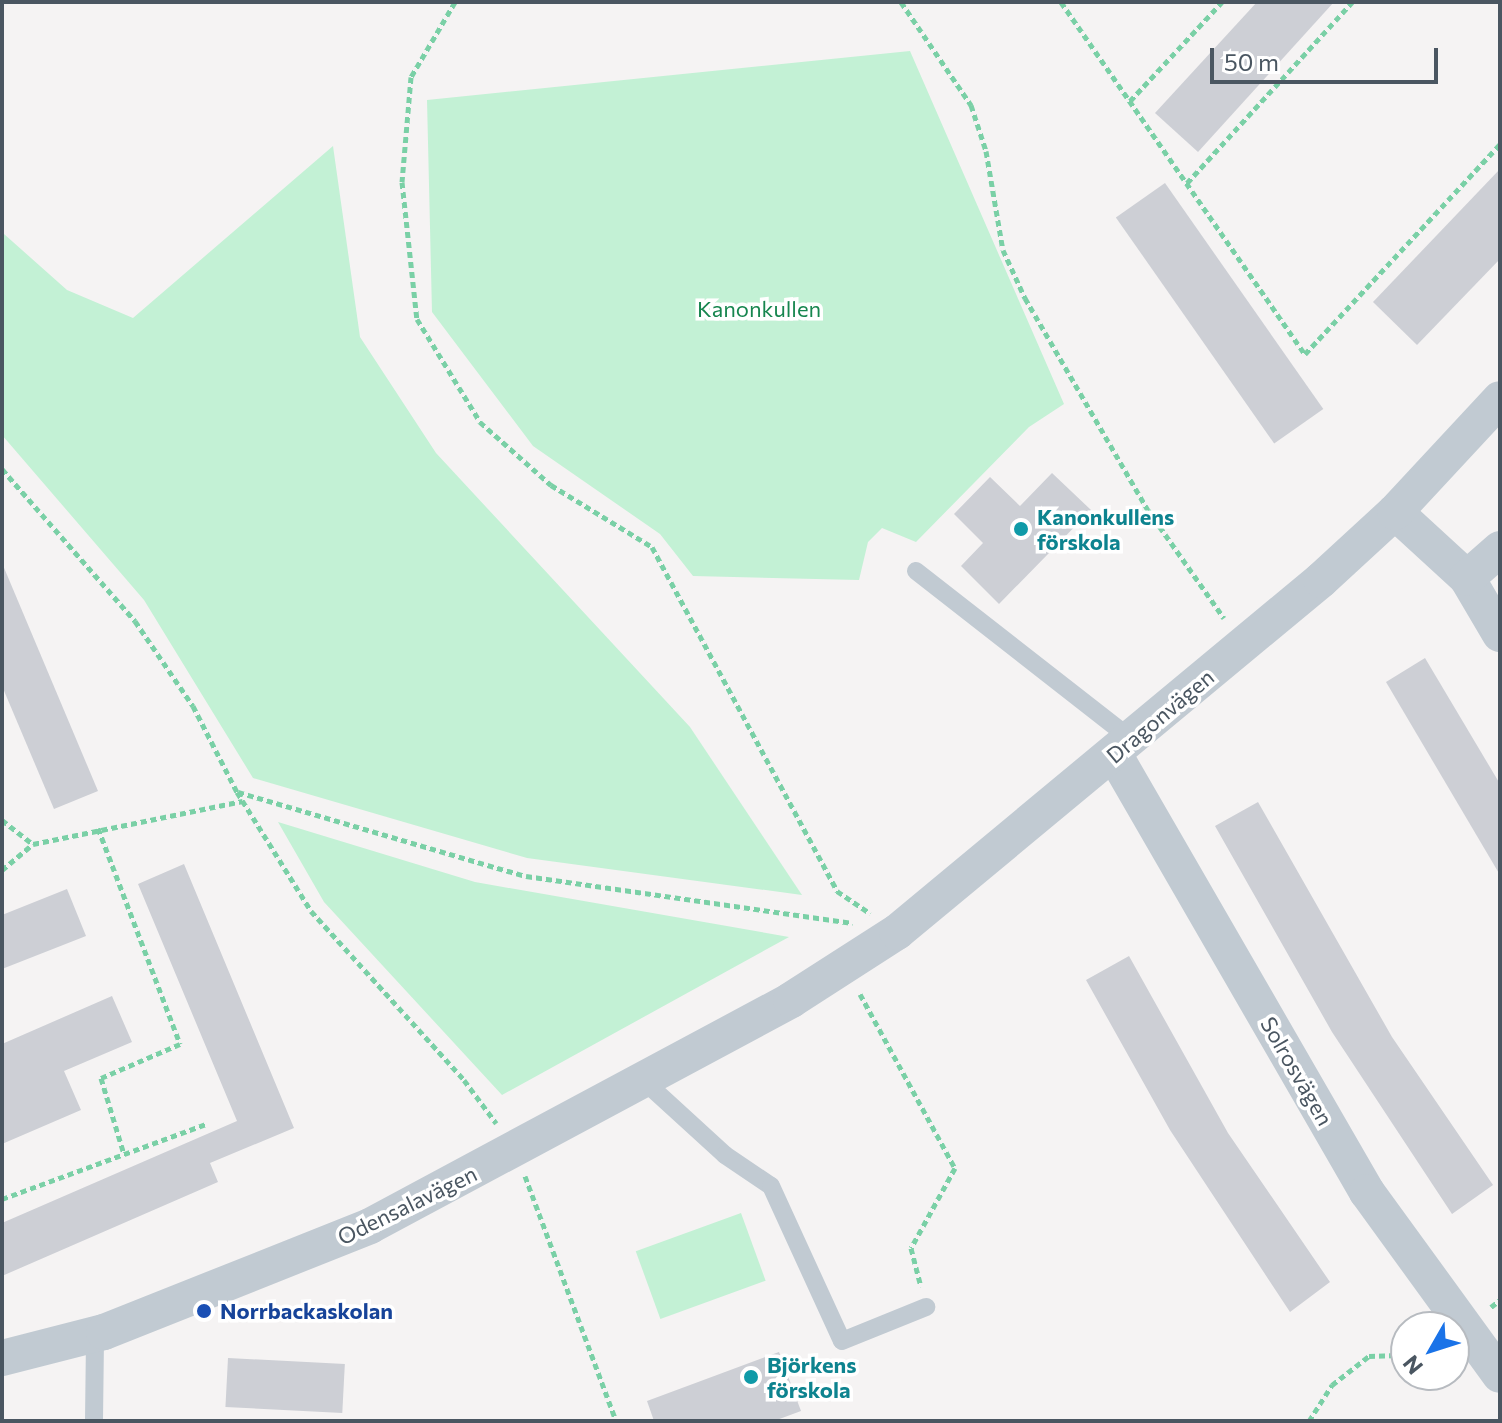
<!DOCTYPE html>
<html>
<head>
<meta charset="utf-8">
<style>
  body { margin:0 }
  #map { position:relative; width:1502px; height:1423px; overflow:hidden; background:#f5f3f3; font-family:Commissioner,sans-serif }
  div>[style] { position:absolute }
  .green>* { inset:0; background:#c3f1d5; transform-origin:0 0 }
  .building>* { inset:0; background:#cdcfd5; transform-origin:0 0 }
  .path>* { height:5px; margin-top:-2.5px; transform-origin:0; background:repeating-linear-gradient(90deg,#7ad0a6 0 6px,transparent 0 10px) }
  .service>* { height:18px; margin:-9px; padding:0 9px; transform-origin:9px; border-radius:9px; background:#c1cad2 }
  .minor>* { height:36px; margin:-18px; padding:0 18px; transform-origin:18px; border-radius:18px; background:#c1cad2 }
  .dots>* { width:22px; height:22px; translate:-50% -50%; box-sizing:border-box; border:4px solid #fff; border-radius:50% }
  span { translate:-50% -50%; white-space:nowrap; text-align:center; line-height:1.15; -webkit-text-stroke:7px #fff; paint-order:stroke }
  .park-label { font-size:22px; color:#17864f }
  .culture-label { font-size:22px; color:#0d838f; font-weight:700 }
  .left { translate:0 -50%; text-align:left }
  .street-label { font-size:22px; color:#4a5661 }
  .transit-label { font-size:22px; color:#164399; font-weight:700 }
  .frame { position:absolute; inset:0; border:4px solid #4a5661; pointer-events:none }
  .north { position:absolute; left:1390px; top:1311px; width:80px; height:80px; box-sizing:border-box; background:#fff; border:2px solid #b7bbc0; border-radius:50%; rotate:231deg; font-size:22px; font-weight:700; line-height:32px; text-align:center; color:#4a5661 }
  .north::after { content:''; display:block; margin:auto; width:28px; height:36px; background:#1a73e8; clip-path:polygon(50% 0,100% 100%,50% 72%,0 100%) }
  .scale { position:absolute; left:1210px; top:48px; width:228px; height:36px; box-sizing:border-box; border:4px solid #4a5661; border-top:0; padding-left:10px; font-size:24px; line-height:28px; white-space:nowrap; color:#4a5661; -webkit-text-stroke:6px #fff; paint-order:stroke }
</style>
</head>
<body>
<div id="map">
  <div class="green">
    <div style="clip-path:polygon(910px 51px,1064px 404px,1029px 427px,916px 542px,882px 528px,868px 542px,859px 580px,693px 576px,660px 534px,533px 446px,432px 312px,427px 100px)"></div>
    <div style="clip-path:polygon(333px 146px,360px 337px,436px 453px,690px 727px,802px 895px,527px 858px,253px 778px,144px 600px,2px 435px,4px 234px,67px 290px,133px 318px)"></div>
    <div style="clip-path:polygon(278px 822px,475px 882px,789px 937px,502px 1095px,324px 902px)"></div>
    <div style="left:741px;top:1213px;width:72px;height:112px;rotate:70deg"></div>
  </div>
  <div class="building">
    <div style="clip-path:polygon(1257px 2px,1334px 2px,1198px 152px,1155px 113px)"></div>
    <div style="clip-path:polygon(1500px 169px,1500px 259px,1417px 345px,1373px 302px)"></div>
    <div style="left:1165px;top:183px;width:276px;height:60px;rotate:55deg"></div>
    <div style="clip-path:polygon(1052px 473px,1091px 510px,999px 604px,961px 566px,983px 543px,954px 514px,990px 477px,1020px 506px)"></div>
    <div style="clip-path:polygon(2px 563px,98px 791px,54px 809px,2px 686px)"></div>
    <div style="clip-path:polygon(1425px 658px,1500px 784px,1500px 875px,1386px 682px)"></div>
    <div style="clip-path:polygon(1258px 802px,1392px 1037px,1493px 1185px,1452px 1214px,1332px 1032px,1215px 826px)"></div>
    <div style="clip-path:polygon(184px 864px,294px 1128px,210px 1163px,218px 1182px,2px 1276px,2px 1223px,237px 1121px,138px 884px)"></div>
    <div style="clip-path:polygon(67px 889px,86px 936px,2px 969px,2px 915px)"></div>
    <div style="clip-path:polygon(1129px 956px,1228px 1133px,1330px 1282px,1290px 1312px,1170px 1130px,1086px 980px)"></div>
    <div style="clip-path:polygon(112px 996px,132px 1042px,64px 1071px,81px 1110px,2px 1144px,2px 1044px)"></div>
    <div style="clip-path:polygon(779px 1352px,801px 1411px,774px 1421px,654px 1421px,647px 1401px)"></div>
    <div style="left:228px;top:1358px;width:117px;height:49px;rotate:3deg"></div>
  </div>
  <div class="path">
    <div style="left:455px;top:2px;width:87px;rotate:120.4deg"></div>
    <div style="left:411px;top:77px;width:105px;rotate:94.9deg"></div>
    <div style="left:402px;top:182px;width:138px;rotate:83.8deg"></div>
    <div style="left:417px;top:319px;width:121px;rotate:58.5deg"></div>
    <div style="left:480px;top:422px;width:95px;rotate:41.6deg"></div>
    <div style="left:551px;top:485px;width:119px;rotate:31.5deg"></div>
    <div style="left:652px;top:547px;width:391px;rotate:61.7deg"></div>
    <div style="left:837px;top:891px;width:40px;rotate:34deg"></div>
    <div style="left:901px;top:2px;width:125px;rotate:55.8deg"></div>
    <div style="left:971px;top:105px;width:48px;rotate:71.9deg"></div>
    <div style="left:986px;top:151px;width:100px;rotate:80.3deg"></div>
    <div style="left:1003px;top:250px;width:53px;rotate:65.4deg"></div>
    <div style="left:1025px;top:298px;width:245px;rotate:59.9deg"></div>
    <div style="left:1148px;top:510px;width:132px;rotate:54.9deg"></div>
    <div style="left:1061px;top:2px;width:428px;rotate:55.3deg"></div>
    <div style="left:1305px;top:354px;width:287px;rotate:-47.1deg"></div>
    <div style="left:1130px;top:101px;width:135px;rotate:-47.1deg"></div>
    <div style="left:1187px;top:183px;width:245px;rotate:-47.6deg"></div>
    <div style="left:2px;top:469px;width:202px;rotate:48.8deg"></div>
    <div style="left:135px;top:621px;width:103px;rotate:55.7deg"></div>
    <div style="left:193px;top:706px;width:97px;rotate:62.9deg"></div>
    <div style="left:237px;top:792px;width:140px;rotate:58.1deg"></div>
    <div style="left:311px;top:911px;width:228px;rotate:47.8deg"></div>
    <div style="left:464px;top:1080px;width:54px;rotate:53.3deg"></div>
    <div style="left:238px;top:792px;width:300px;rotate:16.3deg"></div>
    <div style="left:526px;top:876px;width:330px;rotate:8.2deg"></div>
    <div style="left:2px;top:820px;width:39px;rotate:38deg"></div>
    <div style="left:98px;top:828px;width:231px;rotate:69.2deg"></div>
    <div style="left:180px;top:1044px;width:86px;rotate:156.7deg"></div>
    <div style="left:101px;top:1078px;width:79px;rotate:73.2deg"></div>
    <div style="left:2px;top:870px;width:40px;rotate:-40deg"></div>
    <div style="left:33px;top:844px;width:214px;rotate:-11.6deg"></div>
    <div style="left:860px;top:994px;width:198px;rotate:61.4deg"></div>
    <div style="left:955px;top:1168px;width:91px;rotate:118.8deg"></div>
    <div style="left:911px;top:1248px;width:40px;rotate:75.6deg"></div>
    <div style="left:525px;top:1176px;width:261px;rotate:69.6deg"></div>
    <div style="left:2px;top:1199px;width:217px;rotate:-20.2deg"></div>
    <div style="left:1491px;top:1307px;width:11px;rotate:-38deg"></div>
    <div style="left:1309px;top:1421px;width:43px;rotate:-57.4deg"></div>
    <div style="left:1332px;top:1385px;width:47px;rotate:-38.1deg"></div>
    <div style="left:1369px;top:1356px;width:37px;rotate:-2deg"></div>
  </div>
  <div class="service">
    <div style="left:916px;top:571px;width:274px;rotate:38deg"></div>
    <div style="left:643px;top:1080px;width:111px;rotate:42.4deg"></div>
    <div style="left:725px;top:1155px;width:55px;rotate:34deg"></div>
    <div style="left:771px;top:1186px;width:170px;rotate:65.4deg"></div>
    <div style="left:842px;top:1341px;width:91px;rotate:-22deg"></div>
    <div style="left:94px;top:1421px;width:86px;rotate:-89.3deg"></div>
  </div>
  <div class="minor">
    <div style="left:1395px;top:512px;width:98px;rotate:42.5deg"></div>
    <div style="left:1467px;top:578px;width:65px;rotate:59.5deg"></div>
    <div style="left:1467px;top:578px;width:44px;rotate:-41.3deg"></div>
    <div style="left:1114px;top:754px;width:506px;rotate:59.99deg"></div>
    <div style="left:1367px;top:1192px;width:226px;rotate:54deg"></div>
    <div style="left:2px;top:1358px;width:105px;rotate:-14.3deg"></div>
    <div style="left:104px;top:1332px;width:286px;rotate:-21.7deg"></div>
    <div style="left:370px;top:1226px;width:478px;rotate:-28.2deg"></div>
    <div style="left:791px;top:1000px;width:126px;rotate:-32.7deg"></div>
    <div style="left:897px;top:932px;width:551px;rotate:-39.7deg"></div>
    <div style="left:1321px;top:580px;width:100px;rotate:-42.6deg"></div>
    <div style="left:1395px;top:512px;width:154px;rotate:-47.1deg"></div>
  </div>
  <div class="dots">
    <div style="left:1021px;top:529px;background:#0f9aa8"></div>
    <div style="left:204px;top:1311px;background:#1a4fb4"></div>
    <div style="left:751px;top:1377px;background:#0f9aa8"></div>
  </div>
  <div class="park-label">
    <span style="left:759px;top:309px">Kanonkullen</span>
  </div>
  <div class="culture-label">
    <span class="left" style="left:1037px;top:529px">Kanonkullens<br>förskola</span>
    <span class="left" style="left:767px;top:1377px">Björkens<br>förskola</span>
  </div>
  <div class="street-label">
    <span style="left:1160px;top:716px;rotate:-40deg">Dragonvägen</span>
    <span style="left:1297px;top:1071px;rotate:60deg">Solrosvägen</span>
    <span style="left:407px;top:1205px;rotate:-26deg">Odensalavägen</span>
  </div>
  <div class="transit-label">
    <span class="left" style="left:220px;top:1311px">Norrbackaskolan</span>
  </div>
  <div class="frame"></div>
  <div class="north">N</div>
  <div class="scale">50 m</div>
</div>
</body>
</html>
